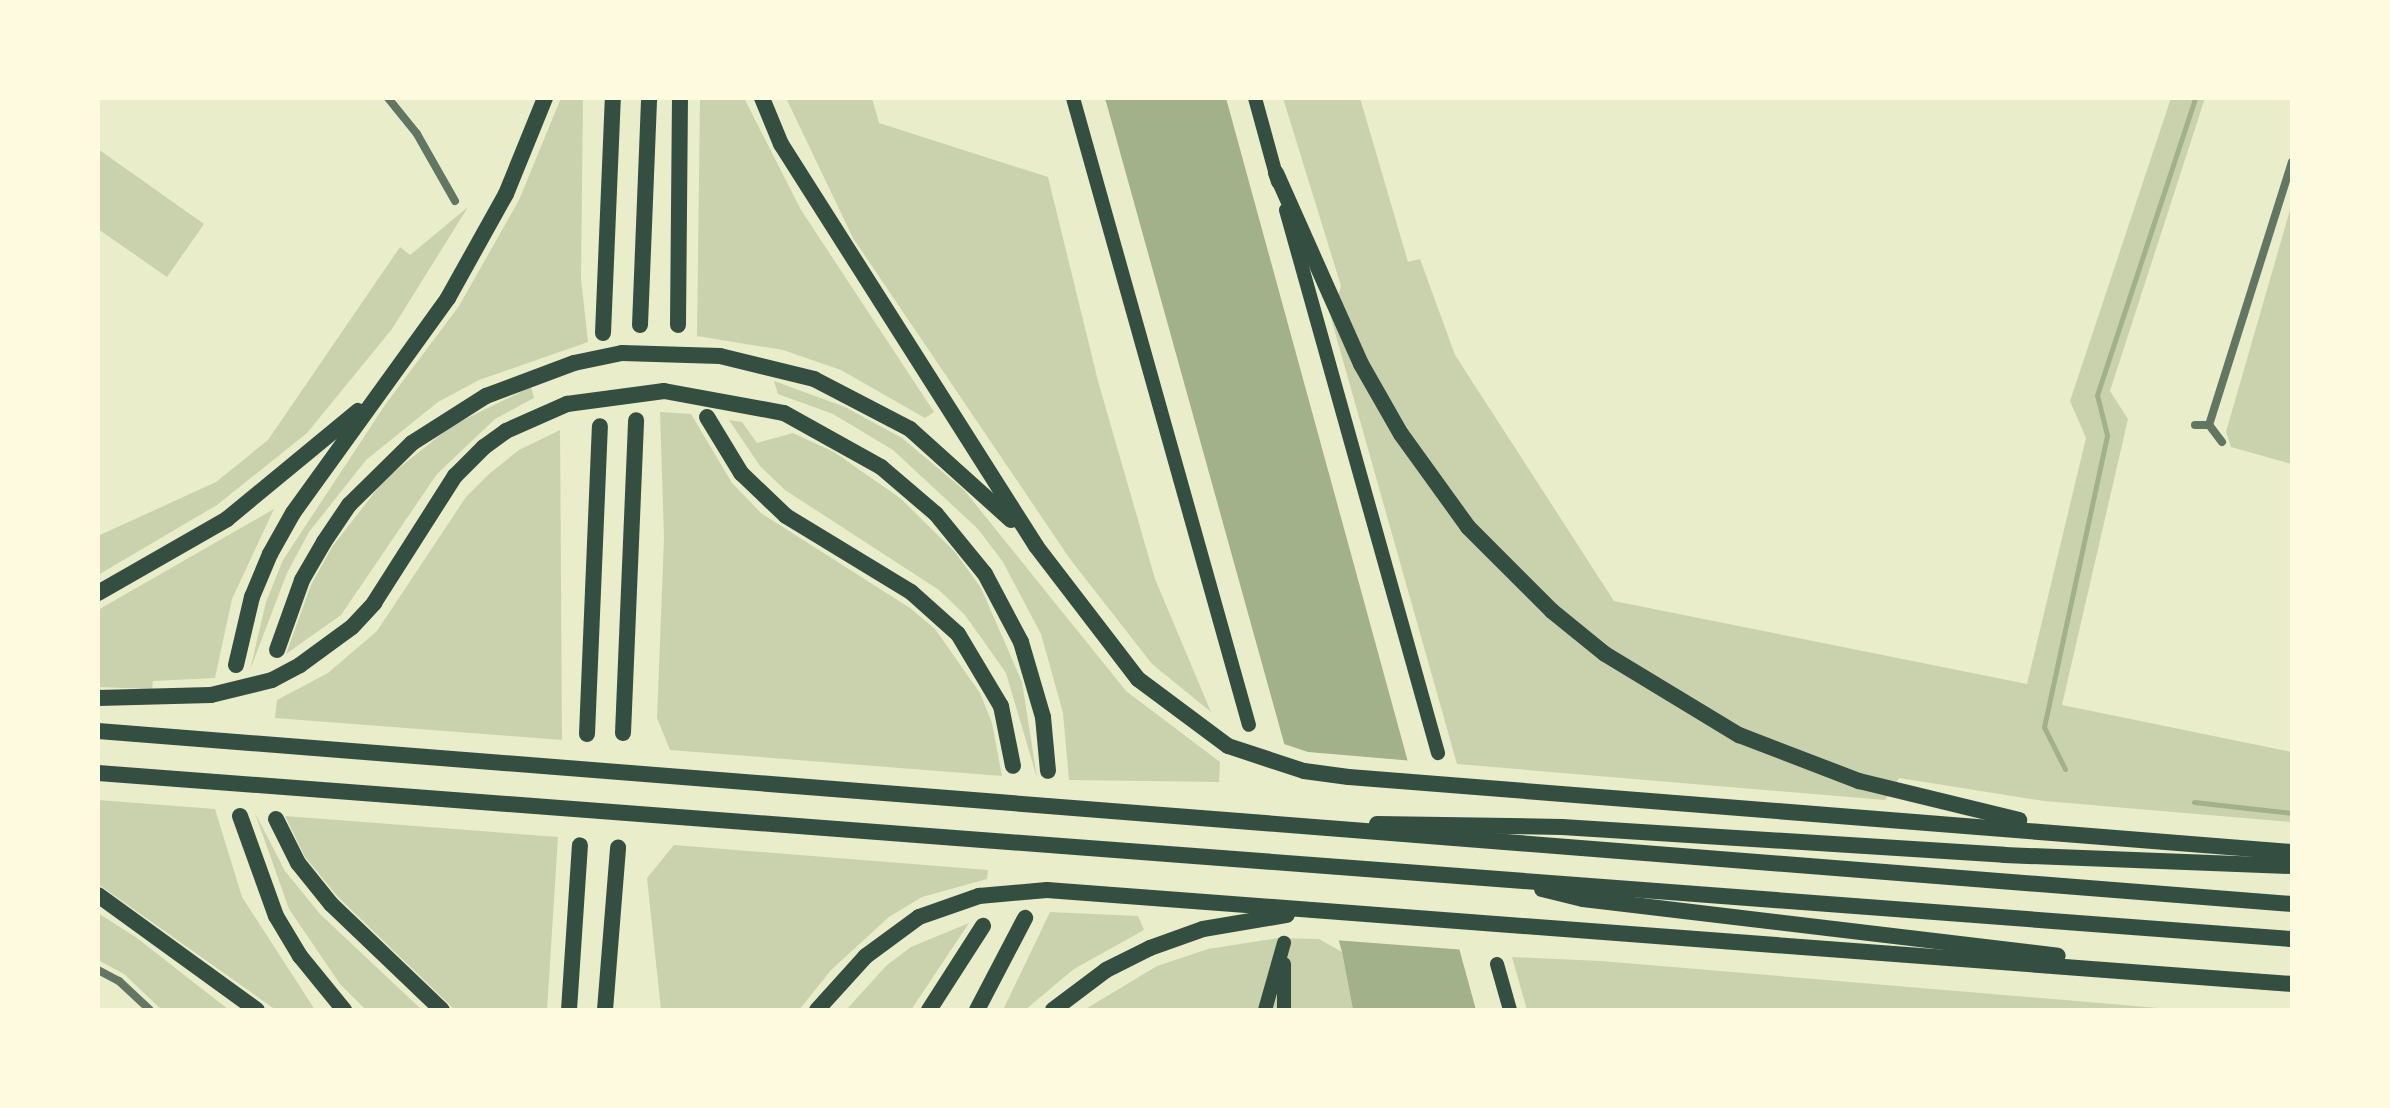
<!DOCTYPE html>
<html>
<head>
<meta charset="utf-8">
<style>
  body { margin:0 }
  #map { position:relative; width:2390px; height:1108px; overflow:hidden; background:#e9edc9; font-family:"Exo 2",sans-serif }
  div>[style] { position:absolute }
  .green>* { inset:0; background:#cad2ad }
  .water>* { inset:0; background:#a3b18a }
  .pier>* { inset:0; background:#e9edc9 }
  .stream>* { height:5px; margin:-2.5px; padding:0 2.5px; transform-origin:2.5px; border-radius:2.5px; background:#a3b18a }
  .minor>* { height:8px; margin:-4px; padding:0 4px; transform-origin:4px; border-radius:4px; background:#617663 }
  .trunk>* { height:14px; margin:-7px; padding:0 7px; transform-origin:7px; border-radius:7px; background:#344e41 }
  .motorway>* { height:16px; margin:-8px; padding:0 8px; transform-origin:8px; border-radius:8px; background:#344e41 }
  span { translate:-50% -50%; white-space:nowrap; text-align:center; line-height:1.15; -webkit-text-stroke:8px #fefae0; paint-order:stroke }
  .frame { position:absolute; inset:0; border:100px solid #fefae0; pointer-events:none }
</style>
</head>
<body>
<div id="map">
  <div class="green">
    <div style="clip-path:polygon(561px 98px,583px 98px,581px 279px,588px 342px,479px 380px,438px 402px,366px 460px,309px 532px,287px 573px,250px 670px,266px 602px,283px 560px,385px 405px,459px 306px,519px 200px)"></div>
    <div style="clip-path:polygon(700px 98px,744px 98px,801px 210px,934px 412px,925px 418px,841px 370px,783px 350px,697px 336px)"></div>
    <div style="clip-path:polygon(786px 98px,872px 98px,879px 123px,1048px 177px,1098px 381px,1155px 579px,1211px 712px,1152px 664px,1070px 559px,853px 238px)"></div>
    <div style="clip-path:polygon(1283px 98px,1360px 98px,1408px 262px,1420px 259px,1455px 355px,1614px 601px,2027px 684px,2086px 438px,2070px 401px,2171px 98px,2205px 98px,2110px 391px,2128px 419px,2062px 705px,2292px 752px,2292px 822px,2044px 801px,1899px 778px,1885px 800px,1457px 764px,1331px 318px,1341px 286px)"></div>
    <div style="clip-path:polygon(98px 149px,204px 224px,167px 277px,98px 229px)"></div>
    <div style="clip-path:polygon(2292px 203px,2292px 464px,2231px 447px,2226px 432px)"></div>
    <div style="clip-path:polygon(468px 207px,392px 329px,307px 433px,217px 505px,98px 575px,98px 536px,216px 482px,268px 440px,400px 247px,410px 255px)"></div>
    <div style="clip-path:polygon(774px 381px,845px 407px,902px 438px,964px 490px,1126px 691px,1220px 762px,1219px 782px,1069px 780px,1063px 713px,1041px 634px,1003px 562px,978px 529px,893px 450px,833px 414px,778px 394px)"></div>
    <div style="clip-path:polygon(531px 387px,534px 398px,495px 419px,437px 474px,341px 615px,286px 654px,311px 585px,332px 547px,385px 479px,453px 425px)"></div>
    <div style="clip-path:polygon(660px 412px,691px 414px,732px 483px,761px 513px,910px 608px,935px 629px,980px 693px,992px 723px,1002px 776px,670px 750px,657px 718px,664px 538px)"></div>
    <div style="clip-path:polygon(729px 420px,742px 422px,757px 443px,793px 433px,834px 452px,900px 498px,955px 552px,981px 588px,1022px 682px,1037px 778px,1006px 673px,965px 615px,939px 590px,785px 490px,760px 466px)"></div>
    <div style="clip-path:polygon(560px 430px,562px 740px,275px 718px,277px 700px,328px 673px,377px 631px,466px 497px,489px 474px,519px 450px)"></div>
    <div style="clip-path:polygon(274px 509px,232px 599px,215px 678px,153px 681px,152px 689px,98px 687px,98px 610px)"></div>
    <div style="clip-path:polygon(98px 800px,215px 809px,242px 897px,315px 1010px,276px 1010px,98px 884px)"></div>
    <div style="clip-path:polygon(255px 813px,285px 871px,320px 914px,422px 1010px,366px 1010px,340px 984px,289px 909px)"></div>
    <div style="clip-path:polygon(285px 816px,558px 837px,547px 1010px,455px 1010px,338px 897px,305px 857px)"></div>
    <div style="clip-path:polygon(674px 845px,988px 870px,987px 879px,922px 897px,889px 917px,831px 970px,799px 1010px,661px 1010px,647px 878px)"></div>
    <div style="clip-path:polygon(1050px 912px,1138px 916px,1144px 930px,1074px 969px,1025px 1010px,1003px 1010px)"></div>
    <div style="clip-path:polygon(98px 913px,137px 938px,229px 1010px,162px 1010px,124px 974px,98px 960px)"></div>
    <div style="clip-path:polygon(969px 923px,911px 1010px,846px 1010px,887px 965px,911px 947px)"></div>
    <div style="clip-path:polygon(1278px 938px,1319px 939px,1342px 952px,1353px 1010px,1084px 1010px,1157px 966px,1208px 949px)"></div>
    <div style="clip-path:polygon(1512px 957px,1601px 961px,2182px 1010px,1527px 1010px)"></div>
  </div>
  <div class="water">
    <div style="clip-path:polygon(1105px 98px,1226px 98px,1476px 1010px,1353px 1010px,1342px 952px)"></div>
  </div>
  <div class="pier">
    <div style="clip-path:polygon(1281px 743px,1308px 752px,1414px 761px,1466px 950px,1334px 940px)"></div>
  </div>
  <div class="stream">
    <div style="left:2065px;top:769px;width:47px;rotate:-116.6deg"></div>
    <div style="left:2044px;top:727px;width:299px;rotate:-77.8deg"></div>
    <div style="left:2107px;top:435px;width:41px;rotate:-104deg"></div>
    <div style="left:2097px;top:395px;width:313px;rotate:-71.7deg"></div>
    <div style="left:2194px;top:802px;width:99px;rotate:6.4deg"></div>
  </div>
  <div class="minor">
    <div style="left:388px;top:98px;width:46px;rotate:51.1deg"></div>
    <div style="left:417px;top:134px;width:77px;rotate:60.4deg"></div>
    <div style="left:2195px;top:425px;width:14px"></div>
    <div style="left:2222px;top:442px;width:21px;rotate:-127deg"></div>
    <div style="left:2209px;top:425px;width:276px;rotate:-72.5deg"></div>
    <div style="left:98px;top:970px;width:24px;rotate:28deg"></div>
    <div style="left:119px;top:981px;width:42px;rotate:43.1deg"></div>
  </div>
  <div class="trunk">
    <div style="left:1073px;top:98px;width:651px;rotate:74.32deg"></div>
    <div style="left:1255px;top:98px;width:87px;rotate:74.7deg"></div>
    <div style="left:1286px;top:210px;width:564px;rotate:74.36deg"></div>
    <div style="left:1497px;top:964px;width:48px;rotate:74.2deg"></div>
    <div style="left:1265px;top:1010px;width:70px;rotate:-74.2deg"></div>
    <div style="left:1284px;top:1010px;width:46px;rotate:-90deg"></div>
  </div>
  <div class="motorway">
    <div style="left:762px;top:98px;width:50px;rotate:67.6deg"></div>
    <div style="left:781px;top:144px;width:476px;rotate:57.6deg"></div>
    <div style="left:1036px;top:546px;width:168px;rotate:52.5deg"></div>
    <div style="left:1138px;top:679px;width:112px;rotate:36.7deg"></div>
    <div style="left:1228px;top:746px;width:80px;rotate:18.2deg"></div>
    <div style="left:1304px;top:771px;width:45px;rotate:7.6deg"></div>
    <div style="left:1349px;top:777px;width:946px;rotate:4.55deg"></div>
    <div style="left:1276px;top:173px;width:209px;rotate:66deg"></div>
    <div style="left:1361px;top:364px;width:81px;rotate:60.3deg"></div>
    <div style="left:1401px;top:434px;width:115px;rotate:54.2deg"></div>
    <div style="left:1468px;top:527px;width:119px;rotate:45deg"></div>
    <div style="left:1552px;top:611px;width:68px;rotate:39.1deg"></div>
    <div style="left:1605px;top:654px;width:157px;rotate:31.2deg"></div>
    <div style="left:1739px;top:735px;width:129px;rotate:21deg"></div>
    <div style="left:1859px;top:781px;width:165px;rotate:13.7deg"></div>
    <div style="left:640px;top:325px;width:227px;rotate:-87.7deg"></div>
    <div style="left:678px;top:325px;width:227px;rotate:-89.5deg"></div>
    <div style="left:603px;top:333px;width:235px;rotate:-87.6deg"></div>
    <div style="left:707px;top:417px;width:66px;rotate:58.7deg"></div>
    <div style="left:741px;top:473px;width:62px;rotate:43.7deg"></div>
    <div style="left:786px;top:516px;width:146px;rotate:31.3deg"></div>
    <div style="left:911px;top:592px;width:63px;rotate:41.8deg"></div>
    <div style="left:958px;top:634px;width:84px;rotate:59.2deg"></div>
    <div style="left:1001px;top:706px;width:61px;rotate:78.7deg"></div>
    <div style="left:98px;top:593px;width:149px;rotate:-29.8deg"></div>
    <div style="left:227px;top:519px;width:170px;rotate:-39.5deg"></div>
    <div style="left:277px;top:650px;width:74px;rotate:-70.3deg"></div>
    <div style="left:302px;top:580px;width:44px;rotate:-59.9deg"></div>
    <div style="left:324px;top:542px;width:45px;rotate:-56deg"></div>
    <div style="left:349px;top:505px;width:88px;rotate:-44.5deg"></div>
    <div style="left:412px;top:443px;width:88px;rotate:-32.4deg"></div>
    <div style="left:486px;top:396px;width:94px;rotate:-20.6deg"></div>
    <div style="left:574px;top:363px;width:49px;rotate:-11.8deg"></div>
    <div style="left:622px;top:353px;width:98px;rotate:1.8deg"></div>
    <div style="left:720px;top:356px;width:97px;rotate:13.7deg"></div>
    <div style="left:814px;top:379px;width:108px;rotate:27.5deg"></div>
    <div style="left:910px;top:429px;width:136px;rotate:42deg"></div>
    <div style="left:236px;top:665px;width:70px;rotate:-76.8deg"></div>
    <div style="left:252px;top:597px;width:47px;rotate:-67.3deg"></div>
    <div style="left:270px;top:554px;width:47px;rotate:-60.7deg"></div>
    <div style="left:293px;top:513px;width:265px;rotate:-54.2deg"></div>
    <div style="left:448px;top:298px;width:119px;rotate:-60.9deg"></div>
    <div style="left:506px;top:194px;width:104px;rotate:-67.9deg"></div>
    <div style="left:98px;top:698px;width:113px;rotate:-1.5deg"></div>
    <div style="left:211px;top:695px;width:63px;rotate:-13.8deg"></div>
    <div style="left:272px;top:680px;width:32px;rotate:-28deg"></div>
    <div style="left:300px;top:665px;width:64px;rotate:-36.2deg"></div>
    <div style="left:352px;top:627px;width:33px;rotate:-47deg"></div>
    <div style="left:374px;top:603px;width:151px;rotate:-57.5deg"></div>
    <div style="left:455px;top:476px;width:41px;rotate:-45deg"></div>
    <div style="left:484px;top:447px;width:27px;rotate:-36deg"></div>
    <div style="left:506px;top:431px;width:67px;rotate:-23.9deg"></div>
    <div style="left:567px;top:404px;width:98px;rotate:-7.6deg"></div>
    <div style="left:664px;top:391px;width:122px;rotate:10.4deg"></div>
    <div style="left:784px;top:413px;width:111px;rotate:29.1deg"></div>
    <div style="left:881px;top:467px;width:72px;rotate:40.5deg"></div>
    <div style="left:936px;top:514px;width:77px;rotate:50.8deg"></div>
    <div style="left:985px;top:574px;width:77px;rotate:62.1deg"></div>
    <div style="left:1021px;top:642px;width:78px;rotate:73.7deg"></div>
    <div style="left:1043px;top:717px;width:54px;rotate:84.7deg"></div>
    <div style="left:98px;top:731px;width:2201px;rotate:4.51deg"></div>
    <div style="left:623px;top:733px;width:313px;rotate:-87.6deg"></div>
    <div style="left:587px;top:734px;width:308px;rotate:-87.6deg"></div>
    <div style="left:98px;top:773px;width:2200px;rotate:4.33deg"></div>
    <div style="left:240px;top:816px;width:106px;rotate:70.2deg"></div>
    <div style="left:276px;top:916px;width:47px;rotate:59deg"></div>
    <div style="left:300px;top:956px;width:70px;rotate:50.8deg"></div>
    <div style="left:276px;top:819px;width:49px;rotate:63.4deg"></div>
    <div style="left:298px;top:863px;width:53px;rotate:51.2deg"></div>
    <div style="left:331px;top:904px;width:153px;rotate:43.7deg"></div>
    <div style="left:1377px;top:824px;width:185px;rotate:0.9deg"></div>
    <div style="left:1562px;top:827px;width:443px;rotate:3.6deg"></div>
    <div style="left:2004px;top:855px;width:288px;rotate:2.2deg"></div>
    <div style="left:1542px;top:889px;width:42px;rotate:13.7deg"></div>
    <div style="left:1583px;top:899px;width:478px;rotate:6.8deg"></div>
    <div style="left:98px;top:895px;width:196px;rotate:35.9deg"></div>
    <div style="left:569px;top:1010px;width:165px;rotate:-86.2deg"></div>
    <div style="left:605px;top:1010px;width:163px;rotate:-85.4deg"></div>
    <div style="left:817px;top:1010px;width:73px;rotate:-47.8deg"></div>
    <div style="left:866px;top:956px;width:66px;rotate:-36.3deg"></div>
    <div style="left:919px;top:917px;width:64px;rotate:-19.3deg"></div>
    <div style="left:979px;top:896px;width:68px;rotate:-5deg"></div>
    <div style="left:1047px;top:890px;width:1249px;rotate:4.32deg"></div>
    <div style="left:929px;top:1010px;width:100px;rotate:-57.3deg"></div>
    <div style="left:977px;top:1010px;width:104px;rotate:-62.4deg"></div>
    <div style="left:1053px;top:1010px;width:66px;rotate:-37deg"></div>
    <div style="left:1106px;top:970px;width:49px;rotate:-26.6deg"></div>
    <div style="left:1150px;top:948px;width:56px;rotate:-19.7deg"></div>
    <div style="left:1203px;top:929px;width:85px;rotate:-9.5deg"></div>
  </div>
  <div class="frame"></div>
</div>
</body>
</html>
